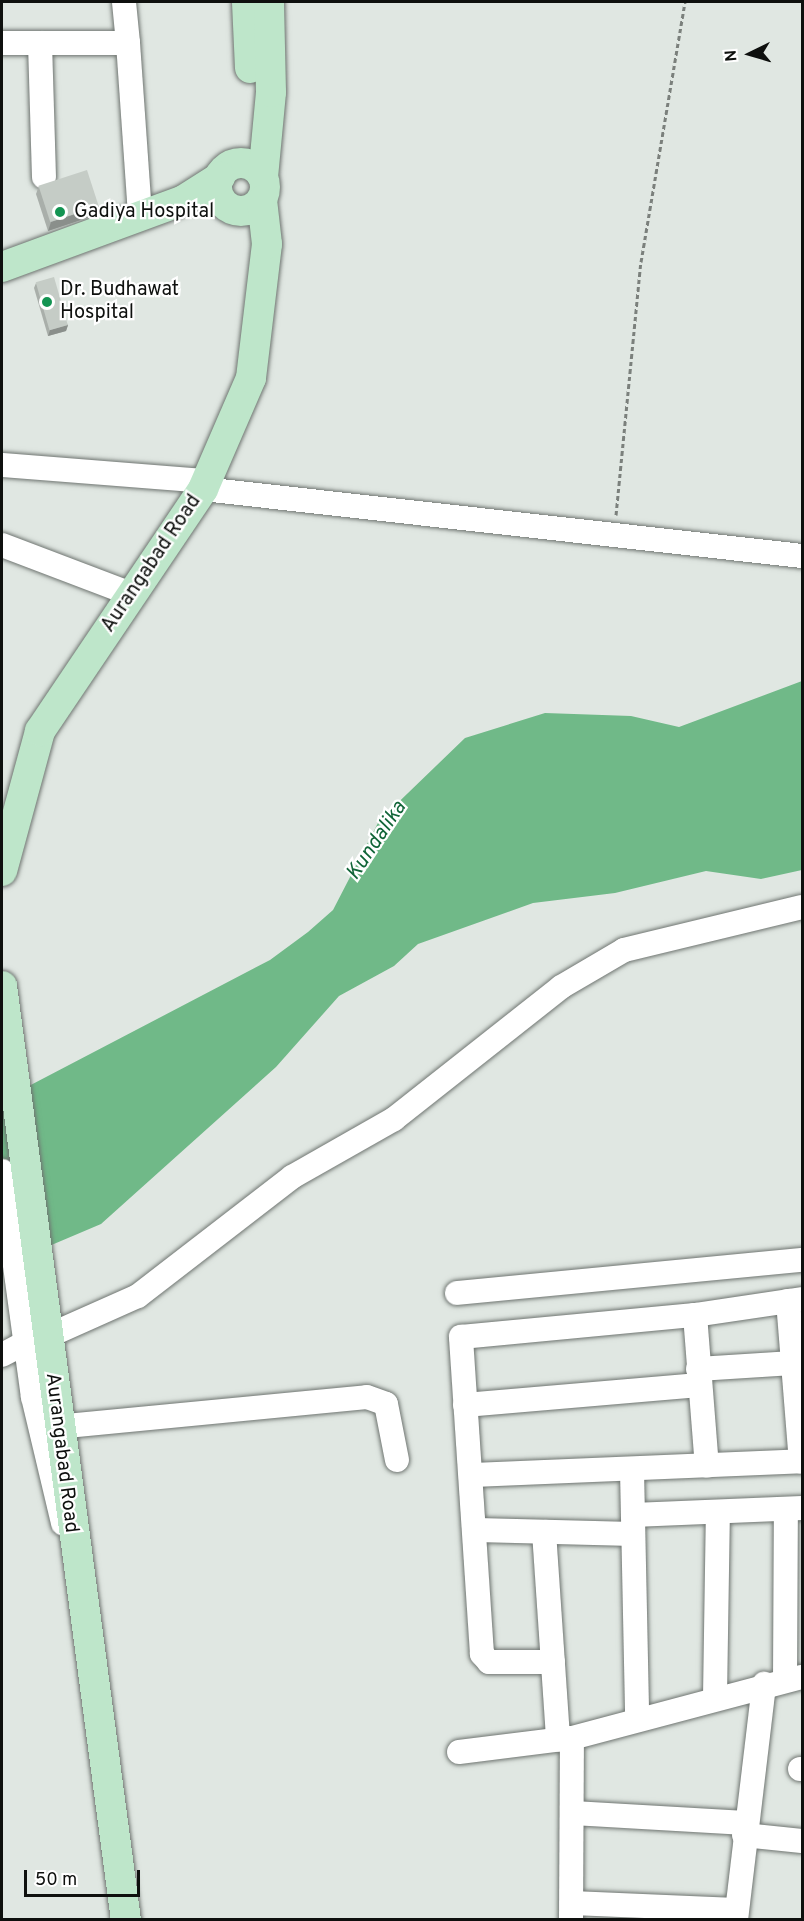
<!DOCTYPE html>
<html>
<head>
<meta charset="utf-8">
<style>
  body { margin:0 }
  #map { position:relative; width:804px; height:1921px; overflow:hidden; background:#e0e7e2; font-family:Overpass,sans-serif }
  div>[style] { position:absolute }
  .water>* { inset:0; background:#70b988 }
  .path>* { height:3px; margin-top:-1.5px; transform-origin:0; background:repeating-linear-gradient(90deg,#7b807c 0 4.5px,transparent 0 7.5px) }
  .roads { filter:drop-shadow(0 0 2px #6f7571) drop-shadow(0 0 2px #6f7571) }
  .minor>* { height:24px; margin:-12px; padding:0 12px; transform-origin:12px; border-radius:12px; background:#fff }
  .major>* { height:30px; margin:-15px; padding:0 15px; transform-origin:15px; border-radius:15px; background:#bee6ca }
  .major>.ring { margin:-15px; padding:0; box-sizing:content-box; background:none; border:30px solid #bee6ca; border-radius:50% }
  .wall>* { inset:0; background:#a9afaa }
  .shaded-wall>* { inset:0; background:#8a8f8b }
  .building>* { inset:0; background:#c5ccc6; transform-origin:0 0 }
  .dots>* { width:16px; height:16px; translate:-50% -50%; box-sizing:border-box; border:3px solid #fff; border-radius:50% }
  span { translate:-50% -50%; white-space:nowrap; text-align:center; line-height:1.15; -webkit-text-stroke:4.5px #fff; paint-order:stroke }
  .poi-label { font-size:20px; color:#0e100e }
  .left { translate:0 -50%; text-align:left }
  .street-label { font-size:20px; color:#0e100e }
  .water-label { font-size:21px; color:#116538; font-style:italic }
  .frame { position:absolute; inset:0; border:3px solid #0e100e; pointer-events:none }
  .north { position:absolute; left:720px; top:24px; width:60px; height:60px; -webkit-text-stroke:4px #fff; paint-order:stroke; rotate:265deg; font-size:16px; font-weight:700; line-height:24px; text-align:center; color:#0e100e }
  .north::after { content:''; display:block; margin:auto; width:21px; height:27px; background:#0e100e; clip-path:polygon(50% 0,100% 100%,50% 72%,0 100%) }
  .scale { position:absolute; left:24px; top:1870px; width:116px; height:27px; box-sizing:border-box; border:3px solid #0e100e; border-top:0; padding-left:8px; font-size:18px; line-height:21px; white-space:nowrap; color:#0e100e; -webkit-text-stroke:4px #fff; paint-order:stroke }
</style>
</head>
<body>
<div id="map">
  <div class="water">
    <div style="clip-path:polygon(802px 681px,802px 870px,761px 879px,706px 871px,615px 893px,533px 903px,418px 944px,394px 966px,339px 996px,276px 1067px,101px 1224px,2px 1266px,2px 1100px,270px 960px,308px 932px,333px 910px,379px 821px,465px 738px,545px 713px,631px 716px,679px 727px)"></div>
  </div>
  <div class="path">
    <div style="left:616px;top:515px;width:254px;rotate:-84.4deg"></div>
    <div style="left:641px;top:262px;width:264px;rotate:-80.4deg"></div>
  </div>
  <div class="roads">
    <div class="minor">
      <div style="left:2px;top:43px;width:126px"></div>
      <div style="left:128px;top:43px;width:41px;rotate:-95.6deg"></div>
      <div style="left:40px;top:43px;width:134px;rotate:88.3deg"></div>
      <div style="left:128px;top:43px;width:172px;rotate:86deg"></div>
      <div style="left:2px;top:465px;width:206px;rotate:4.5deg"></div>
      <div style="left:203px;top:489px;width:603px;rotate:6.38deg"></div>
      <div style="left:2px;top:545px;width:138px;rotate:20.8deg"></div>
      <div style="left:2px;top:1171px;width:228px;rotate:82.2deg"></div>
      <div style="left:33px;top:1397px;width:130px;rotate:76.6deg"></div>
      <div style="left:457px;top:1293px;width:347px;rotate:-5.5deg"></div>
      <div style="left:788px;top:1301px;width:161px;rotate:85.4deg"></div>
      <div style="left:695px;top:1315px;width:151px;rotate:85.5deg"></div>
      <div style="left:48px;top:1336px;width:98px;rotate:-24deg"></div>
      <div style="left:138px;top:1296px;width:195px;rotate:-37.7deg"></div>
      <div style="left:292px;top:1177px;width:117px;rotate:-29.6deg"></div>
      <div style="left:394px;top:1119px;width:213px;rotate:-38.3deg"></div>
      <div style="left:561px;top:987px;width:73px;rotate:-30.4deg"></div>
      <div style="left:624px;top:950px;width:183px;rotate:-13.6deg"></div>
      <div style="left:2px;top:1355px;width:26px;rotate:-28deg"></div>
      <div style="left:698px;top:1369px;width:95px;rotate:-3.6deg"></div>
      <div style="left:465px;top:1405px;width:235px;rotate:-4.9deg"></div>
      <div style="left:56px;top:1427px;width:312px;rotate:-5.5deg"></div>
      <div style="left:367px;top:1397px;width:20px;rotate:20deg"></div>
      <div style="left:386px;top:1404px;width:57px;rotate:78.9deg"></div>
      <div style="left:632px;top:1470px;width:249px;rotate:88.8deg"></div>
      <div style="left:473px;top:1475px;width:329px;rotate:-2.4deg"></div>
      <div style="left:633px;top:1515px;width:169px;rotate:-2.4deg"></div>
      <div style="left:477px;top:1530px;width:156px;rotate:1.5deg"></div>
      <div style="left:544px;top:1532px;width:208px;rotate:86.1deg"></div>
      <div style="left:553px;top:1662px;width:64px;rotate:180deg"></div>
      <div style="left:489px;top:1662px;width:11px;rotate:-131deg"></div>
      <div style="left:482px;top:1654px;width:318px;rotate:-93.8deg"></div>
      <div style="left:461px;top:1337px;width:235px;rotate:-5.4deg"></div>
      <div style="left:695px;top:1315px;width:108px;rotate:-8.5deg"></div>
      <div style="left:785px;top:1680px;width:170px;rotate:-89.7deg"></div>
      <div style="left:715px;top:1697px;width:185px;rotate:-89.1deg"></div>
      <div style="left:459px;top:1752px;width:114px;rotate:-7.1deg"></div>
      <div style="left:572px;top:1738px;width:238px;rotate:-14.9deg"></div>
      <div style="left:800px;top:1769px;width:2px"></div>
      <div style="left:573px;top:1813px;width:173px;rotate:3.3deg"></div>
      <div style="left:744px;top:1835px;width:58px;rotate:5.9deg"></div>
      <div style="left:572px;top:1903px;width:164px;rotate:2.4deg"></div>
      <div style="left:571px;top:1920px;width:182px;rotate:-89.7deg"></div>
      <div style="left:736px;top:1920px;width:238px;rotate:-83.2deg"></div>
    </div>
    <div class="major">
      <div style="left:247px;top:2px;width:66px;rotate:87.4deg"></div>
      <div class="ring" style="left:217px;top:163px;width:18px;height:18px"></div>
      <div style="left:263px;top:177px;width:85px;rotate:-84.6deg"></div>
      <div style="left:271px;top:92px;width:90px;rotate:-91.3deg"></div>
      <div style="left:2px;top:267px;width:194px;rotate:-20.2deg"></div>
      <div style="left:184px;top:200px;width:43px;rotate:-32.6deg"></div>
      <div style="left:2px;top:871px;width:145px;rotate:-74.8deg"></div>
      <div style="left:40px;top:731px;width:292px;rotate:-56deg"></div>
      <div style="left:203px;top:489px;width:121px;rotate:-66.6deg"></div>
      <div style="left:251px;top:378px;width:135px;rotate:-83.2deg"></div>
      <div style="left:267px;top:244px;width:44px;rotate:-96.5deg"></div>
      <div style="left:2px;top:986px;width:942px;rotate:82.44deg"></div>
    </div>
  </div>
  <div class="wall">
    <div style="clip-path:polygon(39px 186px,99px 206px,96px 215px,48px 231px,36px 194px)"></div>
    <div style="clip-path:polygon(36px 283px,68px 325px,66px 331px,48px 336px,34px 288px)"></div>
  </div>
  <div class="shaded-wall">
    <div style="clip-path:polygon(99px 206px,96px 215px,48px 231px,51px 222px)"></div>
    <div style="clip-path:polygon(68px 325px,66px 331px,48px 336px,50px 330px)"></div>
  </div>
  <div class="building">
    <div style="left:87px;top:170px;width:38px;height:51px;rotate:72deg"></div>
    <div style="left:54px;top:277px;width:50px;height:19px;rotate:74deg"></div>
  </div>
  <div class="dots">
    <div style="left:60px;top:212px;background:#139452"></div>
    <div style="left:47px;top:302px;background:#139452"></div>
  </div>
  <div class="poi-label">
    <span class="left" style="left:74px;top:212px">Gadiya Hospital</span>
    <span class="left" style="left:60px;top:302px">Dr. Budhawat<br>Hospital</span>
  </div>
  <div class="street-label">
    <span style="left:152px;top:564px;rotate:-56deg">Aurangabad Road</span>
    <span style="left:61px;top:1453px;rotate:83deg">Aurangabad Road</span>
  </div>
  <div class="water-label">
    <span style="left:377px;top:841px;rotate:-56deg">Kundalika</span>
  </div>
  <div class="frame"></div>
  <div class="north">N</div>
  <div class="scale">50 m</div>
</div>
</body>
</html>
